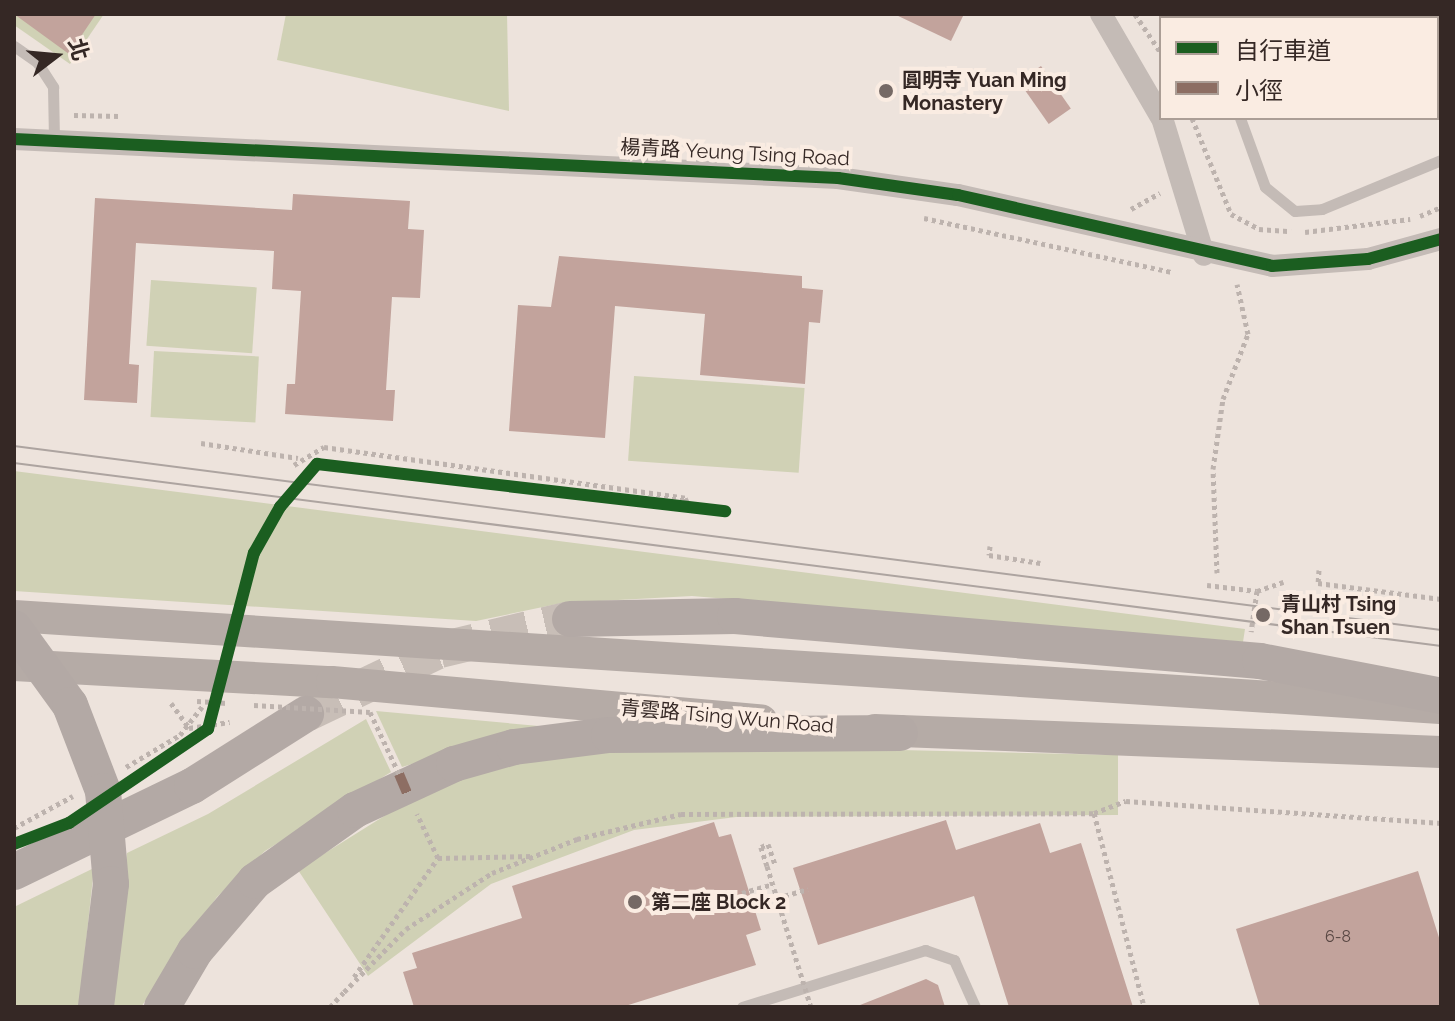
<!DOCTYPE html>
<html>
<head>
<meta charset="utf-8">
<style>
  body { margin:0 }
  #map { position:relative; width:1455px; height:1021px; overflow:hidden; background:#ede3dc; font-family:Raleway,"Noto Sans TC",sans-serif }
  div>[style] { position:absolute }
  .green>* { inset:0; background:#d0d1b5; transform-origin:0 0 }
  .building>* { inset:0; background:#c2a39c; transform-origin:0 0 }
  .primary-tunnel>* { height:36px; margin-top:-18px; transform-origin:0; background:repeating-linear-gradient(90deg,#c8beb7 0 36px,transparent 0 54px) }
  .path>* { height:5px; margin-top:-2.5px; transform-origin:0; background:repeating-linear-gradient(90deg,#bdb3ae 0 4px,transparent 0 8px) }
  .lane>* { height:11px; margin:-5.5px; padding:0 5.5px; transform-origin:5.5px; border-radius:5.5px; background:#c4bbb6 }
  .street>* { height:22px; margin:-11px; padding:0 11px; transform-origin:11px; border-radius:11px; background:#c4bbb6 }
  .secondary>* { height:32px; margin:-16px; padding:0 16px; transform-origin:16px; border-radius:16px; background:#b5aba6 }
  .primary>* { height:36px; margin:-18px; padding:0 18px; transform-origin:18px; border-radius:18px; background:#b3a9a5 }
  .tram>* { height:2px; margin:-1px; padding:0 1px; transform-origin:1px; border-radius:1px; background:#ada4a0 }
  .path-bridge>* { height:5px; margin-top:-2.5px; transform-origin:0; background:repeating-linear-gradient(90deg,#bdb3ae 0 4px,transparent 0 8px) }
  .primary-bridge>* { height:36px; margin:-18px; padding:0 18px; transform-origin:18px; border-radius:18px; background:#b3a9a5 }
  .quiet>* { height:10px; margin-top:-5px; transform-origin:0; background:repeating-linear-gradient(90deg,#8d6e63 0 20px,transparent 0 30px) }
  .cycleway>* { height:12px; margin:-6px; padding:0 6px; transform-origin:6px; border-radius:6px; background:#1b5e20 }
  .dots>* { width:22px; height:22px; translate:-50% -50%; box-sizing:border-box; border:4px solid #faece2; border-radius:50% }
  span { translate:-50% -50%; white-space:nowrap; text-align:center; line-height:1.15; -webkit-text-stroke:8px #faece2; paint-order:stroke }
  .number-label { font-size:16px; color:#584743 }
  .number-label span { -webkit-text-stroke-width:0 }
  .poi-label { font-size:20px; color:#352825; font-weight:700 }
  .left { translate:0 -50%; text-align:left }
  .street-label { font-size:20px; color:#352825 }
  .frame { position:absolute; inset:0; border:16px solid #352825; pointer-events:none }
  .legend { position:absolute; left:1159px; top:16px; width:280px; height:104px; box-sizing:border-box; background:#faece2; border:2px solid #ab9e96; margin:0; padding:10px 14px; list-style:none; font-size:24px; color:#352825 }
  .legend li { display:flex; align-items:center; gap:16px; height:40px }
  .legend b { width:40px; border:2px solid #ab9e96 }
  .north { position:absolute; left:16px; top:16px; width:80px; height:80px; -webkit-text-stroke:6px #faece2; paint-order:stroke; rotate:74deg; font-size:22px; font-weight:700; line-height:32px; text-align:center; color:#352825 }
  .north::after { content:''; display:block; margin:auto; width:28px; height:36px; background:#352825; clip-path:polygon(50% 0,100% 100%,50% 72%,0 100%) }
</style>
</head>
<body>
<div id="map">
  <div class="green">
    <div style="clip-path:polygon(14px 14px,104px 14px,70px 64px,14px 25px)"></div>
    <div style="clip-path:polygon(286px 14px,507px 14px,509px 111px,277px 60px)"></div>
    <div style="left:151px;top:280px;width:106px;height:66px;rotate:4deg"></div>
    <div style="left:154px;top:351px;width:105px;height:66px;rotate:3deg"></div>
    <div style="left:634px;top:376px;width:171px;height:85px;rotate:4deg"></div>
    <div style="clip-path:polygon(14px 471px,1245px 629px,1243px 642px,692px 596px,562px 603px,476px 621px,14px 591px)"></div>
    <div style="clip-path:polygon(376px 711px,539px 726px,402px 767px)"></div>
    <div style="clip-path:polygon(366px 719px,391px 772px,265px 851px,217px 897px,141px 1007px,113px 1007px,127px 853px,208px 814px)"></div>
    <div style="clip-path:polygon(900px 750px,1118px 755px,1118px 815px,736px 817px,634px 830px,491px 884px,368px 976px,298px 870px,421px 793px,513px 763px,610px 752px)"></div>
    <div style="clip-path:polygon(94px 868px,79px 1007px,14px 1007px,14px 907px)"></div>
  </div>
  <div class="building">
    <div style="clip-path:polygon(14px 14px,96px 14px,69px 54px)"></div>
    <div style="clip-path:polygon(894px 14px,964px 14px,951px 41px)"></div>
    <div style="left:1041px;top:66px;width:52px;height:27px;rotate:55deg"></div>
    <div style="clip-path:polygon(293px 194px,410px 201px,408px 229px,424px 230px,420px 298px,392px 297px,386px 390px,395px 390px,393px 421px,285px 414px,287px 384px,295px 384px,301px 291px,272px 289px,274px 251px,136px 243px,129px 364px,139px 365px,137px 403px,84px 400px,95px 198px,292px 210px)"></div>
    <div style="clip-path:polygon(559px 256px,802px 276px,802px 288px,823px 290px,820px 323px,809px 322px,805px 384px,700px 375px,705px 314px,615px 306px,605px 438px,509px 431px,518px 305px,551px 307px)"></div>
    <div style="clip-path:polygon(946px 820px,956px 850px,1040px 823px,1050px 853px,1081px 843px,1133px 1007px,1009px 1007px,974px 896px,818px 945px,793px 868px)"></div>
    <div style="clip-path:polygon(714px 822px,719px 837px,731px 834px,761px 930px,746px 935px,756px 965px,622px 1007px,414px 1007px,403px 972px,417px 968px,412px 953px,522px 918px,512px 886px)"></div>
    <div style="clip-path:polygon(1418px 871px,1441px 944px,1441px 1007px,1260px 1007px,1236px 929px)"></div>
    <div style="clip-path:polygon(926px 979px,938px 985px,945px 1007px,855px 1007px)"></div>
  </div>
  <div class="primary-tunnel">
    <div style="left:306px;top:714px;width:148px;rotate:-25.5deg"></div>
    <div style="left:440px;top:650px;width:134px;rotate:-13.4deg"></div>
  </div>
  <div class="path">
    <div style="left:1135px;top:14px;width:47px;rotate:56.3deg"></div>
    <div style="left:74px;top:115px;width:45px;rotate:1.3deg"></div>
    <div style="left:1192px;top:118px;width:104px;rotate:67.9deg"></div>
    <div style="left:1231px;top:214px;width:32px;rotate:28deg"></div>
    <div style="left:1259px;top:229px;width:32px;rotate:4deg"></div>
    <div style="left:1131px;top:209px;width:33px;rotate:-29deg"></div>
    <div style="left:1420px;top:216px;width:23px;rotate:-23deg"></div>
    <div style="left:924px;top:218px;width:254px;rotate:12.3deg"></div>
    <div style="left:1305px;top:232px;width:106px;rotate:-7.1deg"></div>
    <div style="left:201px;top:443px;width:98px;rotate:8.8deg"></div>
    <div style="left:294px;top:465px;width:35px;rotate:-31deg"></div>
    <div style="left:324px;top:447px;width:365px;rotate:8deg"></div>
    <div style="left:685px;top:498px;width:16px;rotate:63deg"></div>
    <div style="left:990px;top:546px;width:9px;rotate:96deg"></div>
    <div style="left:989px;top:555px;width:52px;rotate:8.9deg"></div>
    <div style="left:1319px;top:570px;width:13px;rotate:94deg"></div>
    <div style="left:1318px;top:583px;width:124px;rotate:7.4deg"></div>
    <div style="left:1217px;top:573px;width:104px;rotate:-92.2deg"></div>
    <div style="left:1213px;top:469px;width:71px;rotate:-81.9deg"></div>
    <div style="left:1223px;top:399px;width:70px;rotate:-69deg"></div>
    <div style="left:1248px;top:334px;width:51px;rotate:-102.4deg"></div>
    <div style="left:1207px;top:585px;width:50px;rotate:6.8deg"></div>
    <div style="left:1257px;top:591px;width:41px;rotate:98.3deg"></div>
    <div style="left:1257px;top:591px;width:28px;rotate:-19deg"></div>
    <div style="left:171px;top:703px;width:31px;rotate:54deg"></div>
    <div style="left:189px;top:728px;width:41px;rotate:-8.3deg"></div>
    <div style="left:126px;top:767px;width:63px;rotate:-30.7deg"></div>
    <div style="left:180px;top:735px;width:36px;rotate:-52deg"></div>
    <div style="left:1094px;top:813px;width:200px;rotate:75.5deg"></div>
    <div style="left:14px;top:828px;width:67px;rotate:-28.5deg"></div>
    <div style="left:438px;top:858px;width:94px;rotate:-1.2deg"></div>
    <div style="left:767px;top:866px;width:20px;rotate:-108deg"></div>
    <div style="left:761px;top:847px;width:8px;rotate:-23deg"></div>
    <div style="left:768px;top:844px;width:21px;rotate:71deg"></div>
    <div style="left:742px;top:893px;width:32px;rotate:-16deg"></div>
    <div style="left:777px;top:898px;width:32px;rotate:-16deg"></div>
    <div style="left:354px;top:977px;width:146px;rotate:-54.8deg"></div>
    <div style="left:438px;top:858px;width:49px;rotate:-115.5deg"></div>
    <div style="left:344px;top:992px;width:88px;rotate:-45.5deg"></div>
    <div style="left:406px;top:929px;width:103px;rotate:-33.1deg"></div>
    <div style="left:492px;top:873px;width:92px;rotate:-21.8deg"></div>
    <div style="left:577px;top:839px;width:107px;rotate:-13.5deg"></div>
    <div style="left:681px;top:814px;width:413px;rotate:-0.1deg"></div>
    <div style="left:1094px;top:813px;width:34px;rotate:-21deg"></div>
    <div style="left:1126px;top:801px;width:316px;rotate:4deg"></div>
    <div style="left:330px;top:1007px;width:21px;rotate:-47deg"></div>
  </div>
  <div class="lane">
    <div style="left:1200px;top:14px;width:4px;rotate:63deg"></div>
    <div style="left:14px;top:46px;width:28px;rotate:35deg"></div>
    <div style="left:37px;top:62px;width:30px;rotate:57deg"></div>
    <div style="left:53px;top:87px;width:54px;rotate:88.9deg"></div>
    <div style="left:1240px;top:118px;width:73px;rotate:70.1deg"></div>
    <div style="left:1265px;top:187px;width:38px;rotate:39deg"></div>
    <div style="left:1295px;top:211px;width:27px;rotate:-4deg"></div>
    <div style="left:1322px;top:209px;width:129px;rotate:-22.4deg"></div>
    <div style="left:742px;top:1007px;width:192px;rotate:-17.3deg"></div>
    <div style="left:925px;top:950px;width:31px;rotate:19deg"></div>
    <div style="left:954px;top:960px;width:51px;rotate:65.9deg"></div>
  </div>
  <div class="street">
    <div style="left:1101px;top:14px;width:119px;rotate:59.8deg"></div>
    <div style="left:1162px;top:118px;width:143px;rotate:73deg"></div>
    <div style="left:14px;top:139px;width:825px;rotate:2.71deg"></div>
    <div style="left:838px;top:178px;width:121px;rotate:8.1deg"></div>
    <div style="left:958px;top:195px;width:322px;rotate:12.7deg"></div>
    <div style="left:1272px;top:266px;width:96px;rotate:-4.2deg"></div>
    <div style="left:1368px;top:259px;width:76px;rotate:-15.3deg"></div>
  </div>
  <div class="secondary">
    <div style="left:14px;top:616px;width:1429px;rotate:3.69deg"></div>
    <div style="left:14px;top:665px;width:318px;rotate:3.1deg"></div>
    <div style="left:332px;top:682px;width:431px;rotate:5.1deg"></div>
    <div style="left:875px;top:730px;width:566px;rotate:2.23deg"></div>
  </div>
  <div class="primary">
    <div style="left:570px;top:619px;width:165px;rotate:-1deg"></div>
    <div style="left:735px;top:616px;width:527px;rotate:4.9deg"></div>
    <div style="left:1260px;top:661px;width:184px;rotate:10.9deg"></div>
    <div style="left:14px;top:872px;width:198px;rotate:-25.8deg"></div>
    <div style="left:192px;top:786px;width:135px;rotate:-32.3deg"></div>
    <div style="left:162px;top:1007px;width:65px;rotate:-59.5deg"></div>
    <div style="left:195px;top:951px;width:92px;rotate:-49.4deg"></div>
    <div style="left:255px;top:881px;width:123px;rotate:-35.4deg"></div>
    <div style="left:355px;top:810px;width:109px;rotate:-24.9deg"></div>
    <div style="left:454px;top:764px;width:62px;rotate:-15.8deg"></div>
    <div style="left:514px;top:747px;width:96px;rotate:-7.2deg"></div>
    <div style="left:609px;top:735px;width:291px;rotate:-0.4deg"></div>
  </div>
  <div class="tram">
    <div style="left:14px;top:446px;width:1439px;rotate:7.35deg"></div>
    <div style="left:14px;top:463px;width:1439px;rotate:7.31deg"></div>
  </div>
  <div class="path-bridge">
    <div style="left:197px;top:701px;width:30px;rotate:4deg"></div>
    <div style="left:254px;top:705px;width:116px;rotate:3.5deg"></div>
    <div style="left:370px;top:712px;width:68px;rotate:64.9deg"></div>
    <div style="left:767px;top:866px;width:148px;rotate:72.7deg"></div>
  </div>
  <div class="primary-bridge">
    <div style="left:14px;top:628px;width:95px;rotate:54deg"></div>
    <div style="left:70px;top:705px;width:92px;rotate:69deg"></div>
    <div style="left:103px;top:791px;width:93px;rotate:85.1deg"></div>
    <div style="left:111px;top:884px;width:124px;rotate:97deg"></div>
  </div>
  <div class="quiet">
    <div style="left:399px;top:774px;width:23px;rotate:67deg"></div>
  </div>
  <div class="cycleway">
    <div style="left:14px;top:139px;width:825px;rotate:2.71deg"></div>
    <div style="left:838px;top:178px;width:121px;rotate:8.1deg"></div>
    <div style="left:958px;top:195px;width:322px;rotate:12.7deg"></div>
    <div style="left:1272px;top:266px;width:96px;rotate:-4.2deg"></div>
    <div style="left:1368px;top:259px;width:76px;rotate:-15.3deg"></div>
    <div style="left:14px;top:844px;width:59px;rotate:-20.9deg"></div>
    <div style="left:69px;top:823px;width:168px;rotate:-34.1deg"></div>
    <div style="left:208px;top:729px;width:182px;rotate:-75.4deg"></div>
    <div style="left:254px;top:553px;width:53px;rotate:-60.5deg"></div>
    <div style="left:280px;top:507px;width:57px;rotate:-49.3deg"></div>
    <div style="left:317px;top:464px;width:411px;rotate:6.6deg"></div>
  </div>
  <div class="dots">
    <div style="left:886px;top:91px;background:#756965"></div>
    <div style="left:1263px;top:615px;background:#756965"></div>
    <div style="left:635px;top:902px;background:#756965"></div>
  </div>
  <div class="number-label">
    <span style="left:1338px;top:937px">6-8</span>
  </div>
  <div class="poi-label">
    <span class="left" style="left:902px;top:92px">圓明寺 Yuan Ming<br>Monastery</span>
    <span class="left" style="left:1281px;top:616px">青山村 Tsing<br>Shan Tsuen</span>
    <span class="left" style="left:651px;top:902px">第二座 Block 2</span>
  </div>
  <div class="street-label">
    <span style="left:735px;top:153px;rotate:3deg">楊青路 Yeung Tsing Road</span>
    <span style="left:727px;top:717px;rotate:5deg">青雲路 Tsing Wun Road</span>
  </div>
  <div class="frame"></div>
  <ul class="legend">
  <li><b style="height:10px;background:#1b5e20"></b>自行車道</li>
  <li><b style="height:10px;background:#8d6e63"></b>小徑</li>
  </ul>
  <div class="north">北</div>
</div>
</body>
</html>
